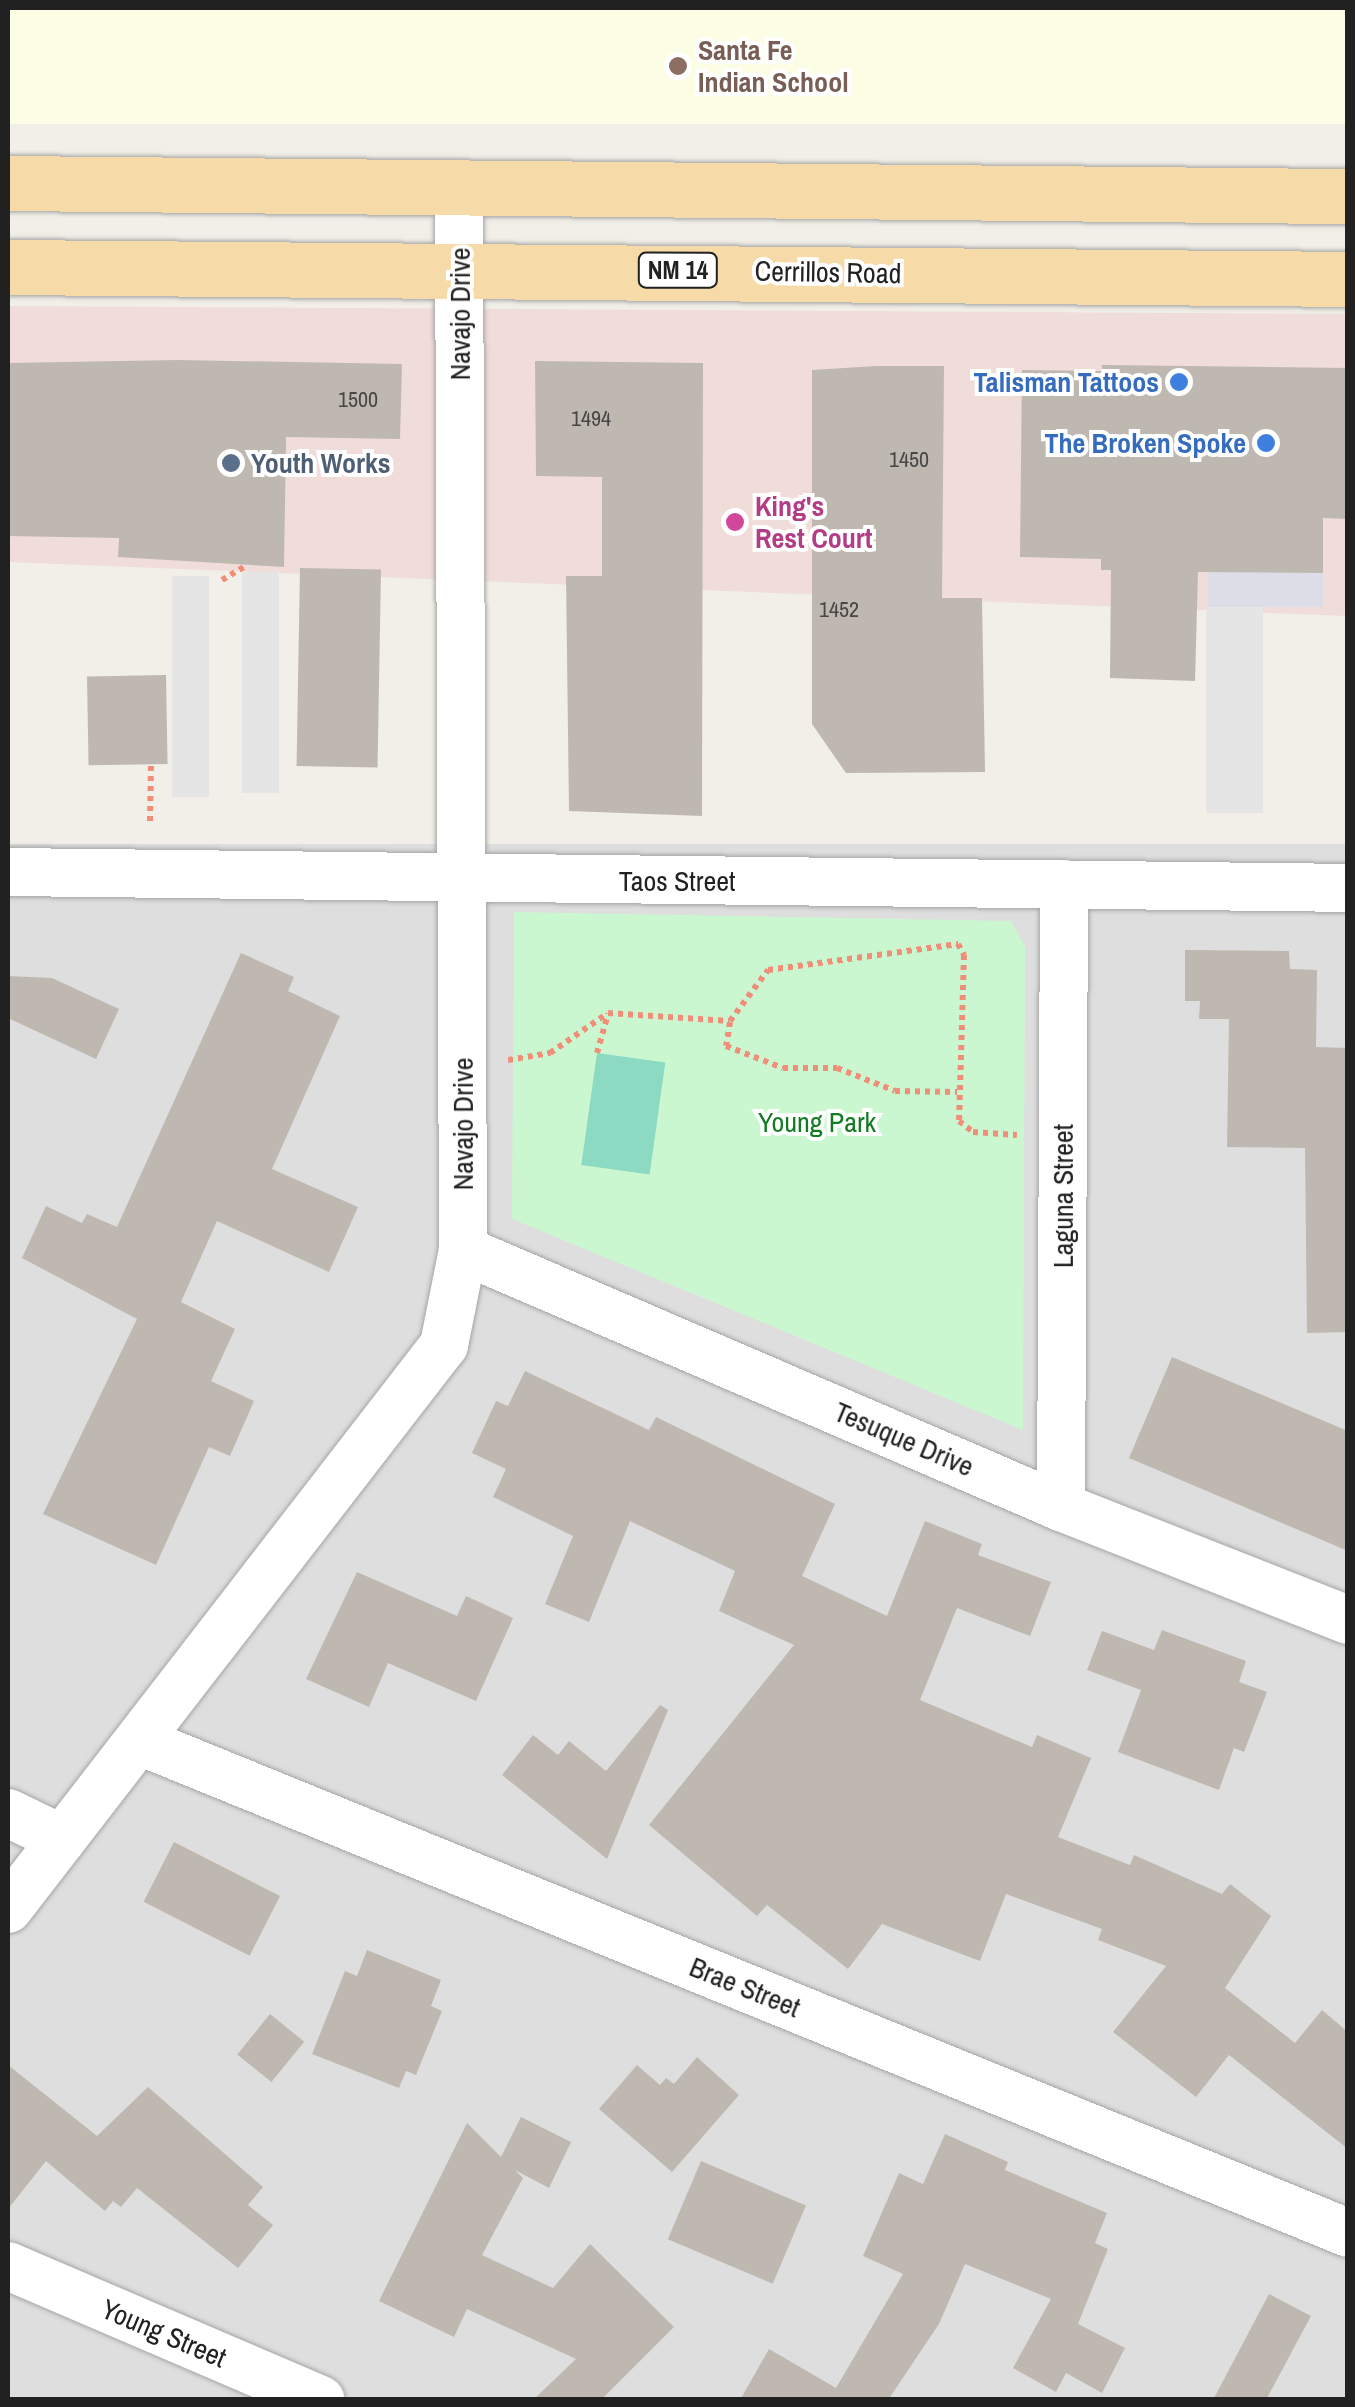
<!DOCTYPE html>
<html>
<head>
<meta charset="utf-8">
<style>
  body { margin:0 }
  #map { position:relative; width:1355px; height:2407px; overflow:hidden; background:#f1efe8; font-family:"Archivo Narrow",sans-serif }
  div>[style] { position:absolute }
  .residential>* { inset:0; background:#dfdede; transform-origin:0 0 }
  .commercial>* { inset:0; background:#f0dcd9 }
  .education>* { inset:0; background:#fcfde5; transform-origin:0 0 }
  .park>* { inset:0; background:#caf7d0 }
  .pitch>* { inset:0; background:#8cdac1; transform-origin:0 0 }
  .parking>* { inset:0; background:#e5e5e5; transform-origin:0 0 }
  .plaza>* { inset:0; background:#dddde7; transform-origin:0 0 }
  .building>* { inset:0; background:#beb8b1; transform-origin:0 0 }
  .path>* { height:6px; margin-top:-3px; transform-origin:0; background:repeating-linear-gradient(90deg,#f18e79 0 5px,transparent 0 10px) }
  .roads { filter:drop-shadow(0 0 2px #a5a5a5) drop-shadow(0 0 2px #a5a5a5) }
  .minor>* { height:48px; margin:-24px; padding:0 24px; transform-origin:24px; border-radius:24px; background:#fff }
  .major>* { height:55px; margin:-27.5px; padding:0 27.5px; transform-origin:27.5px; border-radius:27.5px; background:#f6daa8 }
  .dots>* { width:28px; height:28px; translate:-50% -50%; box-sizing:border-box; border:5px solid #fff; border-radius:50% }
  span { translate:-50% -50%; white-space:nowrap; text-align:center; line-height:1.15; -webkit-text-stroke:8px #fff; paint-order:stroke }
  .number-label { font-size:22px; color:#484745 }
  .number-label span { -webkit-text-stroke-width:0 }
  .shield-label span { padding:2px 8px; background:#fff; border:2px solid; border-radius:8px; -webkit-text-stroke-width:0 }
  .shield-label { font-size:25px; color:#212121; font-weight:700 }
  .education-label { font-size:28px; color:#785e54; font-weight:700 }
  .left { translate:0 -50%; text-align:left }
  .street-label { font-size:28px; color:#212121 }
  .shop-label { font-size:28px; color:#366cbe; font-weight:700 }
  .right { translate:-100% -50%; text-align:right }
  .service-label { font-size:28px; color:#4e5e75; font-weight:700 }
  .hotel-label { font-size:28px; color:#b23c85; font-weight:700 }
  .park-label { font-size:28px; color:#137b23 }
  .frame { position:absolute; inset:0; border:10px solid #212121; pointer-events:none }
</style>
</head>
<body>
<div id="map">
  <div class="residential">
    <div style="left:1347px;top:844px;width:1555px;height:1339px;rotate:90deg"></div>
  </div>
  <div class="commercial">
    <div style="clip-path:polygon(8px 306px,1347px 314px,1347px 616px,8px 562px)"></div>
  </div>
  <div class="education">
    <div style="left:8px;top:8px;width:1339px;height:116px"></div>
  </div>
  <div class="park">
    <div style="clip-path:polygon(514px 912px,1011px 921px,1025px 947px,1023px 1430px,512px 1219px)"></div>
  </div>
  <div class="pitch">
    <div style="left:597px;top:1053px;width:69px;height:113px;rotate:8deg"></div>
  </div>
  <div class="parking">
    <div style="left:242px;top:572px;width:37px;height:221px"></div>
    <div style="left:172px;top:576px;width:37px;height:221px"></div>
    <div style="left:1206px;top:607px;width:57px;height:206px"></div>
  </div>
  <div class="plaza">
    <div style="left:1208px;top:572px;width:115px;height:35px"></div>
  </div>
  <div class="building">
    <div style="clip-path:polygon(178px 360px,402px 364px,400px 439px,286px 437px,284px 567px,118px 557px,119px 538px,8px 536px,8px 363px)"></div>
    <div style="clip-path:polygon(535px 361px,703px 363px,702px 816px,569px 811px,566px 576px,602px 576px,602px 477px,536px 476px)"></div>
    <div style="clip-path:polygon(1102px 365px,1348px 368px,1348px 519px,1323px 518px,1323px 573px,1198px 572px,1195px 681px,1110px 678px,1111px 570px,1101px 570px,1101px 559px,1020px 557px,1022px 370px,1102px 371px)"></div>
    <div style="clip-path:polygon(876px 366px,944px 366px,942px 598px,982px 598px,985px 772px,846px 773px,812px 724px,812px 370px)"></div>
    <div style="left:300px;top:568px;width:81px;height:198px;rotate:1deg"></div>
    <div style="left:166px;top:675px;width:89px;height:79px;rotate:89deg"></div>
    <div style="clip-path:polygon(1185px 950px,1289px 951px,1290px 969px,1317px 970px,1316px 1047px,1348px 1048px,1348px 1332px,1307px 1333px,1305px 1148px,1227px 1147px,1229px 1019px,1199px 1019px,1200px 1001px,1185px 1001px)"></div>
    <div style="clip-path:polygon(241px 953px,294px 977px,288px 991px,340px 1016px,272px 1169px,358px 1207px,329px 1272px,217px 1221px,181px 1302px,235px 1329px,211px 1381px,254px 1401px,230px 1456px,209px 1447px,156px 1565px,43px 1514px,137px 1319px,22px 1258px,46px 1206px,82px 1223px,87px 1214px,117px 1227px)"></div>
    <div style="clip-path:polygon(8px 976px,52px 978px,119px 1009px,96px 1059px,8px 1018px)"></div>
    <div style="clip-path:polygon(1172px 1357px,1348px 1431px,1348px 1551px,1129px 1458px)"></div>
    <div style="clip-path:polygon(525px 1371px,649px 1430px,656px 1417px,835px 1504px,802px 1576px,887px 1616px,925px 1521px,982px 1544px,978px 1555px,1051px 1582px,1030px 1636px,957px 1608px,920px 1700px,1032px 1747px,1037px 1735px,1091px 1758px,1058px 1837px,1130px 1865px,1134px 1855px,1222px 1894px,1230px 1884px,1271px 1916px,1225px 1988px,1295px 2043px,1322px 2010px,1348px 2032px,1348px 2149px,1229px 2055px,1196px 2097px,1113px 2032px,1166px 1966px,1098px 1940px,1102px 1929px,1006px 1894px,980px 1961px,882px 1924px,848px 1969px,767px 1905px,757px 1916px,649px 1825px,794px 1645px,719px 1611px,735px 1571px,630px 1521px,589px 1622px,545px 1604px,573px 1536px,493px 1497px,506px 1469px,472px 1453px,496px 1401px,508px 1406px)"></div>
    <div style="clip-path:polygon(357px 1572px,457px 1616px,466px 1596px,513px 1618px,476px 1701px,388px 1663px,369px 1707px,306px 1679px)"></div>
    <div style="clip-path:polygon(1162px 1630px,1246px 1661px,1239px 1682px,1267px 1692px,1244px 1752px,1234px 1748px,1219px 1790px,1118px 1752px,1141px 1690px,1087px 1670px,1102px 1631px,1154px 1650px)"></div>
    <div style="clip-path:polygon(660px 1705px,668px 1710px,607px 1859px,502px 1775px,533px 1735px,558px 1755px,569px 1741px,606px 1771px)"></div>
    <div style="left:174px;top:1842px;width:119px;height:67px;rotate:27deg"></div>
    <div style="clip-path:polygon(367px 1950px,441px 1980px,431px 2006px,442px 2011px,416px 2075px,406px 2071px,399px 2088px,312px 2054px,345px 1971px,357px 1976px)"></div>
    <div style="left:270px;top:2014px;width:44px;height:52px;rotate:39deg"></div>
    <div style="clip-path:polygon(697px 2057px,739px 2095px,672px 2172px,599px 2109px,637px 2065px,660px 2085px,666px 2078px,674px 2084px)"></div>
    <div style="clip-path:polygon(8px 2065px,97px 2136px,148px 2087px,263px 2187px,248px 2205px,273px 2225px,238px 2268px,137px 2188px,121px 2207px,113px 2201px,105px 2211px,46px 2161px,8px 2209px)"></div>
    <div style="clip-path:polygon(521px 2117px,571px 2142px,549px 2188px,515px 2170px,523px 2178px,482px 2255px,553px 2288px,590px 2244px,674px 2327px,601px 2400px,533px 2400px,576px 2359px,467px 2309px,454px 2337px,379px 2301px,467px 2123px,501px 2157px)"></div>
    <div style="clip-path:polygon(945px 2134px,1008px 2162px,1005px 2170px,1107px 2213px,1095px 2243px,1108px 2249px,1078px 2324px,1125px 2348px,1102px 2393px,1066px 2373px,1056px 2392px,1013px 2368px,1051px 2299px,965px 2264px,939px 2324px,888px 2400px,740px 2400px,769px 2349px,836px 2388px,903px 2274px,863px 2256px,899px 2173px,923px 2184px)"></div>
    <div style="left:701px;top:2161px;width:114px;height:85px;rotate:23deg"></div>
    <div style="clip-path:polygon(1269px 2294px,1311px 2316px,1266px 2400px,1213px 2400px)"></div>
  </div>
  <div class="path">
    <div style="left:222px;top:580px;width:27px;rotate:-31deg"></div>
    <div style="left:150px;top:821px;width:57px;rotate:-89deg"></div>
    <div style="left:730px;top:1022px;width:24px;rotate:99deg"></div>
    <div style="left:726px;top:1046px;width:61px;rotate:21.1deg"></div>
    <div style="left:783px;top:1068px;width:54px"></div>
    <div style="left:837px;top:1068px;width:62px;rotate:21.6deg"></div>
    <div style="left:895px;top:1091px;width:62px;rotate:0.9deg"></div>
    <div style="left:597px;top:1053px;width:41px;rotate:-74.2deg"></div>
    <div style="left:508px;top:1060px;width:43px;rotate:-9.5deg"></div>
    <div style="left:550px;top:1053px;width:70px;rotate:-34.6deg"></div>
    <div style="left:608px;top:1013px;width:122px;rotate:3.8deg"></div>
    <div style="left:730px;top:1021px;width:64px;rotate:-53.3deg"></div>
    <div style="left:768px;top:970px;width:192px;rotate:-7.8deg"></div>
    <div style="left:958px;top:944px;width:13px;rotate:61deg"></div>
    <div style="left:964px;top:955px;width:166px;rotate:91.7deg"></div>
    <div style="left:959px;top:1121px;width:18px;rotate:38deg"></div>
    <div style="left:973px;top:1132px;width:44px;rotate:3.9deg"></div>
  </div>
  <div class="roads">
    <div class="minor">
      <div style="left:8px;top:872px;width:1340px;rotate:0.68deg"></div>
      <div style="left:463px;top:1250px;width:651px;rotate:23.26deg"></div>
      <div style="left:1061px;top:1507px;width:308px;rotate:21.5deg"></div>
      <div style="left:1061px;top:1507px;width:623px;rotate:-89.72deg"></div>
      <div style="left:142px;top:1742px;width:1302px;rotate:22.15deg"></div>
      <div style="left:8px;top:1813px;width:60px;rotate:25.7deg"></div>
      <div style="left:8px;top:1909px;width:713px;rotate:-52.29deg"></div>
      <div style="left:444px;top:1345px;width:97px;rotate:-78.7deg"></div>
      <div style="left:463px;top:1250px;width:1063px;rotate:-90.22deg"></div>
      <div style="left:8px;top:2266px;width:340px;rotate:23.2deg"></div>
    </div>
    <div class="major">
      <div style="left:8px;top:183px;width:1340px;rotate:0.56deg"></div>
      <div style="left:8px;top:267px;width:1340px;rotate:0.51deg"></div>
    </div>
  </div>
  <div class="dots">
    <div style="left:678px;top:66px;background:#8d6e63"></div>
    <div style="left:1179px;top:382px;background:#3f7fe0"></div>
    <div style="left:1266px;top:443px;background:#3f7fe0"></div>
    <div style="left:231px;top:463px;background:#5c6f8a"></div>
    <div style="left:735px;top:522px;background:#d1479c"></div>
  </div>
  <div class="number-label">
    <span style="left:358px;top:400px">1500</span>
    <span style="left:591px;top:419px">1494</span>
    <span style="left:909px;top:460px">1450</span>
    <span style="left:839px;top:610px">1452</span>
  </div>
  <div class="shield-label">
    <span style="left:678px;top:270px">NM 14</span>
  </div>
  <div class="education-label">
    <span class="left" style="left:698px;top:66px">Santa Fe<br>Indian School</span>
  </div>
  <div class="street-label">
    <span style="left:828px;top:272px;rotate:1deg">Cerrillos Road</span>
    <span style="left:460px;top:314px;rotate:-90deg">Navajo Drive</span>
    <span style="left:677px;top:881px">Taos Street</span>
    <span style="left:463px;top:1124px;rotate:-90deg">Navajo Drive</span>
    <span style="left:1063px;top:1196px;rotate:-90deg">Laguna Street</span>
    <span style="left:904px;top:1439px;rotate:23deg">Tesuque Drive</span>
    <span style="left:745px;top:1987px;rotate:22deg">Brae Street</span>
    <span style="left:164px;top:2333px;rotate:23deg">Young Street</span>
  </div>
  <div class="shop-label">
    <span class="right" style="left:1159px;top:382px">Talisman Tattoos</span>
    <span class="right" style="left:1246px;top:443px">The Broken Spoke</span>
  </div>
  <div class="service-label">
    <span class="left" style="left:251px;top:463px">Youth Works</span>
  </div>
  <div class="hotel-label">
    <span class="left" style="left:755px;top:522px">King's<br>Rest Court</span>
  </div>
  <div class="park-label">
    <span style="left:817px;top:1122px">Young Park</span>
  </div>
  <div class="frame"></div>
</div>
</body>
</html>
